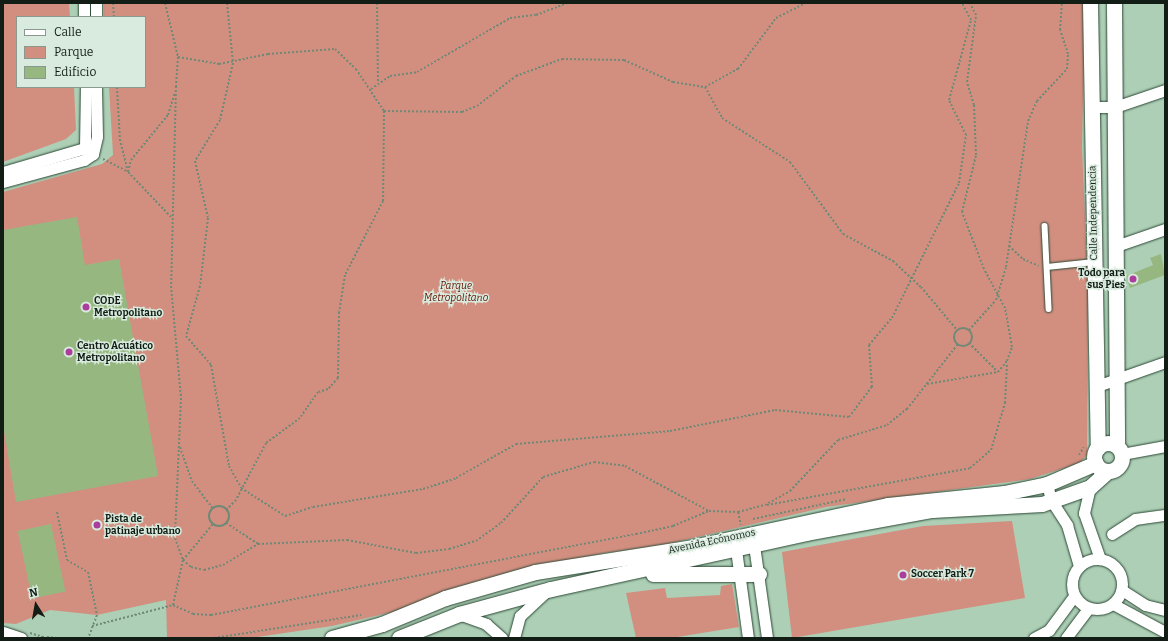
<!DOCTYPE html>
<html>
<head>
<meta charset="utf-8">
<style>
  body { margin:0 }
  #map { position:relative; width:1168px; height:641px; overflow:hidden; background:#adcfb6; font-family:Bitter,serif }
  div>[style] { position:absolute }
  .green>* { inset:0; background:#d28f80 }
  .building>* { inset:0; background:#96b880; transform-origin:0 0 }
  .path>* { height:2px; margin-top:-1px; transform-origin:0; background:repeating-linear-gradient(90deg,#708976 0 2px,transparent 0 4px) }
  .path>.ring { margin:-1px; padding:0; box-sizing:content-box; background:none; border:2px solid #708976; border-radius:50% }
  .roads { filter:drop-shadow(0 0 1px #2b4834) drop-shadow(0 0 1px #2b4834) }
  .lane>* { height:5.5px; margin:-2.75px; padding:0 2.75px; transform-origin:2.75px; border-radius:2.75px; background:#fff }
  .street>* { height:11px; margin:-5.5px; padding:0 5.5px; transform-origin:5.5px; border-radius:5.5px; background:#fff }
  .street>.ring { margin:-5.5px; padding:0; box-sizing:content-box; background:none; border:11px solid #fff; border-radius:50% }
  .secondary>* { height:15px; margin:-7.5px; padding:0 7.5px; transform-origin:7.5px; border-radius:7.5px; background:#fff }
  .secondary>.ring { margin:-7.5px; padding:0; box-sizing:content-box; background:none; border:15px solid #fff; border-radius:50% }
  .dots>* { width:11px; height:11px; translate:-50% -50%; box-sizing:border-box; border:2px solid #d9ebde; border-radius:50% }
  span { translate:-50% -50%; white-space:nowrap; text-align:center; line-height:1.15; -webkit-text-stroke:3px #d9ebde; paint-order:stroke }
  .street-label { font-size:10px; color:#121e15 }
  .poi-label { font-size:10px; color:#121e15; font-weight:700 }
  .right { translate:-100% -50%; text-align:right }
  .left { translate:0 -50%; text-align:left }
  .park-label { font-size:10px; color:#631202; font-style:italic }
  .frame { position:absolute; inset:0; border:4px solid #121e15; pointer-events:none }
  .legend { position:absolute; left:16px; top:16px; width:130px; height:72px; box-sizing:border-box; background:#d9ebde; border:1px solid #89998e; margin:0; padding:5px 7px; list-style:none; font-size:12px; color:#121e15 }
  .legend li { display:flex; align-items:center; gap:8px; height:20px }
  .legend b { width:20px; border:1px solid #89998e }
  .north { position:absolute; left:16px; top:585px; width:40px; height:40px; -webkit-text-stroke:3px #d9ebde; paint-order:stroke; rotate:349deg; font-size:11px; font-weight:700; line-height:16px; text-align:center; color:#121e15 }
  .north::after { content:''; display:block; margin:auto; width:14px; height:18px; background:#121e15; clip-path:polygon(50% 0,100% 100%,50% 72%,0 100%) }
</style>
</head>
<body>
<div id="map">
  <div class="green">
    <div style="clip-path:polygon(3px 3px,69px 3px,70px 17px,17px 17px,17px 87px,74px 87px,76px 130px,66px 139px,3px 162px)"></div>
    <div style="clip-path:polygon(104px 3px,1085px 3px,1082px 147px,1088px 288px,1087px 455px,1080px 463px,1030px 479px,826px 507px,663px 545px,604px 553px,479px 583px,397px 611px,332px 626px,250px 638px,167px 638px,166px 600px,97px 615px,50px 610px,16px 624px,3px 623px,3px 192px,102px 164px,113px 155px,109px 87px,145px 87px,145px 17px,104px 17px)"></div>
    <div style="clip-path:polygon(1012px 521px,1025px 598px,792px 638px,782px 552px,923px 526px)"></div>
    <div style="clip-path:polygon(732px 584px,739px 627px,671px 638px,636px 638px,626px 593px,665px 588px,667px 598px,720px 595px,721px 586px)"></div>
  </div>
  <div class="building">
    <div style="clip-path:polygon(77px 217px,85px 265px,119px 259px,158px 476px,16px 502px,3px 425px,3px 230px)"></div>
    <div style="clip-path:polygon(1161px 254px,1165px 275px,1130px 288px,1126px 276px,1153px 265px,1150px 258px)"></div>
    <div style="left:51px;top:524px;width:69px;height:34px;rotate:78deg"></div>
  </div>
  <div class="path">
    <div style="left:113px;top:3px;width:14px;rotate:86deg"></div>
    <div style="left:165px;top:3px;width:56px;rotate:76.5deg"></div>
    <div style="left:178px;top:57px;width:29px;rotate:94deg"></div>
    <div style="left:227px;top:3px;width:60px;rotate:84.3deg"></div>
    <div style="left:233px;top:63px;width:58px;rotate:102.8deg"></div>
    <div style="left:220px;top:120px;width:48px;rotate:121.4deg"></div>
    <div style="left:195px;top:161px;width:58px;rotate:77.2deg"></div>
    <div style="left:208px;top:218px;width:68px;rotate:96.7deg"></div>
    <div style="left:200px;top:286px;width:52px;rotate:105.6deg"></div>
    <div style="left:186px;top:336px;width:38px;rotate:49deg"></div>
    <div style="left:211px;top:365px;width:103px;rotate:79.9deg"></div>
    <div style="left:229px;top:466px;width:25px;rotate:61deg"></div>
    <div style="left:241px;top:488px;width:52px;rotate:32.5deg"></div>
    <div style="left:285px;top:516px;width:29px;rotate:-18deg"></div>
    <div style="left:313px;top:507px;width:111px;rotate:-9.3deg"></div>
    <div style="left:423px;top:489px;width:35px;rotate:-18deg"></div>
    <div style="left:456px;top:478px;width:69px;rotate:-29.5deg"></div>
    <div style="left:516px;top:444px;width:155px;rotate:-4.8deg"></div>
    <div style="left:670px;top:431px;width:107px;rotate:-11.3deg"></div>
    <div style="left:775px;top:410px;width:74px;rotate:5.4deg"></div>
    <div style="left:849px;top:417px;width:38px;rotate:-53deg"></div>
    <div style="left:872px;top:387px;width:42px;rotate:-94.1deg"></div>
    <div style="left:869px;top:345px;width:35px;rotate:-50deg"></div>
    <div style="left:892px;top:318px;width:151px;rotate:-63.6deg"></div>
    <div style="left:959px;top:183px;width:49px;rotate:-81.7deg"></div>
    <div style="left:966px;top:135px;width:39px;rotate:-116deg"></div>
    <div style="left:949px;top:100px;width:83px;rotate:-74.6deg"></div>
    <div style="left:971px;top:20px;width:19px;rotate:-118deg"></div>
    <div style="left:377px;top:3px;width:80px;rotate:89.3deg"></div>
    <div style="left:178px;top:57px;width:42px;rotate:9.7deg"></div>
    <div style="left:219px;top:64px;width:50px;rotate:-11.5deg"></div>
    <div style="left:268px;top:54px;width:67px;rotate:-4.3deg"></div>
    <div style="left:335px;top:49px;width:29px;rotate:44deg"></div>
    <div style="left:356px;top:69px;width:50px;rotate:56.3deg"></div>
    <div style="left:384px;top:111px;width:90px;rotate:90.6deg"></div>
    <div style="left:383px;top:201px;width:83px;rotate:117.2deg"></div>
    <div style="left:345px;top:275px;width:37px;rotate:99deg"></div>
    <div style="left:339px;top:312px;width:66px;rotate:90.9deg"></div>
    <div style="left:338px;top:378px;width:15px;rotate:132deg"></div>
    <div style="left:328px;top:389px;width:10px;rotate:163deg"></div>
    <div style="left:318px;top:392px;width:32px;rotate:125deg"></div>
    <div style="left:300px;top:418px;width:42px;rotate:143.7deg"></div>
    <div style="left:266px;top:443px;width:64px;rotate:117.8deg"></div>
    <div style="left:236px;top:500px;width:13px;rotate:135deg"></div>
    <div style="left:176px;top:86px;width:200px;rotate:91.4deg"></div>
    <div style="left:171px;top:286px;width:112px;rotate:84.9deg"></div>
    <div style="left:181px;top:398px;width:140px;rotate:92.5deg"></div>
    <div style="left:175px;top:538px;width:23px;rotate:70deg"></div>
    <div style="left:183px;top:560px;width:11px;rotate:41deg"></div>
    <div style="left:191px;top:567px;width:13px;rotate:13deg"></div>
    <div style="left:204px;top:570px;width:20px;rotate:-15deg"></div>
    <div style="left:223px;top:565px;width:41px;rotate:-31deg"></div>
    <div style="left:705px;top:87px;width:35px;rotate:61deg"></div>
    <div style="left:722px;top:118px;width:81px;rotate:32.9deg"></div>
    <div style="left:790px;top:162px;width:89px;rotate:53.6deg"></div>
    <div style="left:843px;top:234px;width:57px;rotate:28.4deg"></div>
    <div style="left:893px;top:261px;width:38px;rotate:43deg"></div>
    <div style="left:921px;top:287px;width:56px;rotate:50.1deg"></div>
    <div style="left:371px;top:89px;width:23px;rotate:-34deg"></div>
    <div style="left:390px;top:76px;width:27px;rotate:-8deg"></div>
    <div style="left:417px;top:72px;width:108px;rotate:-30.1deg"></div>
    <div style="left:510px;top:18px;width:26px;rotate:-7deg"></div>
    <div style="left:536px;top:15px;width:34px;rotate:-21deg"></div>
    <div style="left:384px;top:111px;width:78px;rotate:0.7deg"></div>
    <div style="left:462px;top:112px;width:16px;rotate:-22deg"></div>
    <div style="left:477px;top:106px;width:49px;rotate:-37.6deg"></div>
    <div style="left:516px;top:76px;width:49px;rotate:-20.3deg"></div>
    <div style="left:562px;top:59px;width:62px;rotate:0.9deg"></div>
    <div style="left:624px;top:60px;width:54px;rotate:24.2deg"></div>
    <div style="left:673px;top:82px;width:32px;rotate:9deg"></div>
    <div style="left:705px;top:87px;width:38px;rotate:-29deg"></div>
    <div style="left:738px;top:69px;width:64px;rotate:-53.3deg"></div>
    <div style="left:776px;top:18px;width:34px;rotate:-27deg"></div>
    <div style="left:103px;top:159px;width:28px;rotate:27deg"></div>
    <div style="left:128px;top:172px;width:32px;rotate:-104deg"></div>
    <div style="left:120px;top:141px;width:54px;rotate:-93.2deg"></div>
    <div style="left:171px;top:217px;width:62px;rotate:-133.7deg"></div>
    <div style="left:128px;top:172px;width:12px;rotate:-76deg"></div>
    <div style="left:131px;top:160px;width:58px;rotate:-50.6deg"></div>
    <div style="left:168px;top:115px;width:24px;rotate:-73deg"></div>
    <div style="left:1009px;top:246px;width:19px;rotate:43deg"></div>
    <div style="left:1023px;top:259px;width:17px;rotate:24deg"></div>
    <div class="ring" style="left:954px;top:328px;width:16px;height:16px"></div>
    <div style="left:969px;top:330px;width:40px;rotate:-48deg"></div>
    <div style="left:996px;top:300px;width:34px;rotate:-73deg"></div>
    <div style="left:1006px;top:267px;width:148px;rotate:-81.4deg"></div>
    <div style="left:1028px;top:121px;width:22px;rotate:-66deg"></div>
    <div style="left:1037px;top:101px;width:44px;rotate:-46.8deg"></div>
    <div style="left:1067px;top:69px;width:15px;rotate:-86deg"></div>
    <div style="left:1068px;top:54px;width:25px;rotate:-108deg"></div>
    <div style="left:1060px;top:30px;width:27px;rotate:-86deg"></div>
    <div style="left:969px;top:343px;width:41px;rotate:45deg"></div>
    <div style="left:927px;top:384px;width:72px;rotate:-9.6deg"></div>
    <div style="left:998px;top:372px;width:14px;rotate:-51deg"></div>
    <div style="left:1007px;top:361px;width:15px;rotate:-70deg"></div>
    <div style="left:1012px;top:347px;width:40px;rotate:-100deg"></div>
    <div style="left:1005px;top:308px;width:44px;rotate:-118.3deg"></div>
    <div style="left:984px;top:269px;width:61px;rotate:-111.1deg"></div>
    <div style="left:962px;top:212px;width:59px;rotate:-76.2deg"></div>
    <div style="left:976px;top:155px;width:50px;rotate:-92.3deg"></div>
    <div style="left:974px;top:105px;width:24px;rotate:-107deg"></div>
    <div style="left:967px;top:82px;width:68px;rotate:-82.3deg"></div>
    <div style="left:976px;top:15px;width:13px;rotate:-117deg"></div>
    <div style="left:180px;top:447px;width:36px;rotate:71deg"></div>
    <div style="left:192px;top:481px;width:34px;rotate:53deg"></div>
    <div style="left:1079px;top:455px;width:9px;rotate:-58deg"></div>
    <div style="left:767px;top:505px;width:206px;rotate:-10.3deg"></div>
    <div style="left:970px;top:468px;width:28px;rotate:-41deg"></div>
    <div style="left:991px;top:450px;width:49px;rotate:-73.4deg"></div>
    <div style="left:1005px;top:403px;width:40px;rotate:-87.1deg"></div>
    <div class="ring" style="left:209px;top:506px;width:18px;height:18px"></div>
    <div style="left:57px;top:512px;width:49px;rotate:78.2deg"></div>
    <div style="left:67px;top:560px;width:24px;rotate:30deg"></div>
    <div style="left:88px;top:572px;width:44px;rotate:78.2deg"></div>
    <div style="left:97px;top:615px;width:25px;rotate:111deg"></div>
    <div style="left:738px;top:512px;width:13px;rotate:77deg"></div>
    <div style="left:753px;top:519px;width:96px;rotate:-12deg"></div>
    <div style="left:226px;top:523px;width:38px;rotate:33deg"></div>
    <div style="left:258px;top:544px;width:89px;rotate:-2.6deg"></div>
    <div style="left:347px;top:540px;width:70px;rotate:10.7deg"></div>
    <div style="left:416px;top:553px;width:33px;rotate:-7deg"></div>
    <div style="left:449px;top:549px;width:28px;rotate:-17deg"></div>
    <div style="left:476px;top:541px;width:31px;rotate:-36deg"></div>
    <div style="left:501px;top:523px;width:62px;rotate:-47.6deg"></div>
    <div style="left:543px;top:477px;width:53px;rotate:-16.4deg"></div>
    <div style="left:594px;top:462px;width:31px;rotate:7deg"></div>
    <div style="left:625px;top:466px;width:95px;rotate:28.2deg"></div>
    <div style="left:709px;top:511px;width:29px;rotate:2deg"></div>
    <div style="left:738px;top:512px;width:28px;rotate:-15deg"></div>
    <div style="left:765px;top:505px;width:29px;rotate:-29deg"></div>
    <div style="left:790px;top:491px;width:70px;rotate:-46.7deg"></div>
    <div style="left:838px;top:440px;width:51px;rotate:-17deg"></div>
    <div style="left:887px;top:425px;width:26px;rotate:-39deg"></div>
    <div style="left:907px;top:409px;width:83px;rotate:-51.9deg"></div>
    <div style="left:173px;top:605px;width:22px;rotate:24deg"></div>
    <div style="left:193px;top:614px;width:18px;rotate:3deg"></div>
    <div style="left:211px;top:615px;width:433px;rotate:-10.8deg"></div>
    <div style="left:636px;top:534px;width:38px;rotate:-12deg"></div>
    <div style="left:673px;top:526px;width:39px;rotate:-23deg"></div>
    <div style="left:92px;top:626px;width:84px;rotate:-14.5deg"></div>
    <div style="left:173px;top:605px;width:46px;rotate:-77.5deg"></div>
    <div style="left:183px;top:560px;width:47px;rotate:-50.2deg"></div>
    <div style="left:30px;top:633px;width:17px;rotate:17deg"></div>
    <div style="left:47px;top:637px;width:10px;rotate:6deg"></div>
    <div style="left:63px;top:638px;width:44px"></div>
    <div style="left:214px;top:638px;width:149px;rotate:-8.9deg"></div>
  </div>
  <div class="roads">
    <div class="lane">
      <div style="left:1045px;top:226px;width:83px;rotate:87.2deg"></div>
      <div style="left:1047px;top:267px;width:47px;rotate:-6.1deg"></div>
    </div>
    <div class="street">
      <div style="left:84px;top:3px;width:14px;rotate:90deg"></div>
      <div style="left:96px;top:3px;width:14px;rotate:90deg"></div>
      <div style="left:1092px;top:107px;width:23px"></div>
      <div style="left:1115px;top:107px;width:53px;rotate:-18.8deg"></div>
      <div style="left:85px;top:148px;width:61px;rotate:-89.1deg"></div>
      <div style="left:93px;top:154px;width:18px;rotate:-77deg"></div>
      <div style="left:97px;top:136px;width:49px;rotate:-91.2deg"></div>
      <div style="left:3px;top:172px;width:85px;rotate:-16.3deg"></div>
      <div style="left:3px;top:182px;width:84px;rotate:-15.2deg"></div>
      <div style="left:84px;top:160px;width:11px;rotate:-34deg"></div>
      <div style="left:1116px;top:246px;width:52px;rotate:-19.1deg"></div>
      <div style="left:1097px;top:386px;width:72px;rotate:-19.4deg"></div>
      <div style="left:1122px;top:454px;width:44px;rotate:-10.5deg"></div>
      <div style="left:1047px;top:484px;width:16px;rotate:76deg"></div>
      <div style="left:1051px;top:500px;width:30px;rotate:57deg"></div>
      <div style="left:1067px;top:525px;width:43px;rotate:73.7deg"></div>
      <div style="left:1090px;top:487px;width:27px;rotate:103deg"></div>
      <div style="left:1084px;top:513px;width:49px;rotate:70.8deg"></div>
      <div style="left:1112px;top:534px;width:27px;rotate:-33deg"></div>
      <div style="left:1135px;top:519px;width:30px;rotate:-8deg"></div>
      <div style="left:753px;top:538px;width:101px;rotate:82deg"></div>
      <div style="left:735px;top:542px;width:97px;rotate:82.3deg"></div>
      <div class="ring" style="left:1072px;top:559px;width:39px;height:39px"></div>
      <div style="left:1122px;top:590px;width:27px;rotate:33deg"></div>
      <div style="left:1145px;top:605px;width:21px;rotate:14deg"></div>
      <div style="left:1113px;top:604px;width:59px;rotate:28.3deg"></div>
      <div style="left:459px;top:614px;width:29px;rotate:20deg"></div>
      <div style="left:486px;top:624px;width:21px;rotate:41deg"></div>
      <div style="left:3px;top:632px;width:19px;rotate:18deg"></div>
      <div style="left:514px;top:638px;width:23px;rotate:-75deg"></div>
      <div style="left:520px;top:616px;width:34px;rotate:-43deg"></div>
      <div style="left:1034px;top:638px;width:17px;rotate:-28deg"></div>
      <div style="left:1049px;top:630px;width:42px;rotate:-53.7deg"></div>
      <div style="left:1066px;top:638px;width:38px;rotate:-53deg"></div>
    </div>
    <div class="secondary">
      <div style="left:1090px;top:3px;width:445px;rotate:89deg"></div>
      <div style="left:1114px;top:3px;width:443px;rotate:89.6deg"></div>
      <div class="ring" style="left:1094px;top:443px;width:13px;height:13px"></div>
      <div style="left:653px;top:574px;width:106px"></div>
      <div style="left:332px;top:638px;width:52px;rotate:-15.6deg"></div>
      <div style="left:382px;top:624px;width:68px;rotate:-22.4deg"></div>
      <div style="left:445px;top:598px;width:94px;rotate:-16.1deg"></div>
      <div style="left:535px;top:572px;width:159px;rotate:-9deg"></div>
      <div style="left:692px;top:547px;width:200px;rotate:-12.1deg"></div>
      <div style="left:888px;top:505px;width:117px;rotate:-5.9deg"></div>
      <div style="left:1004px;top:493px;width:44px;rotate:-11.8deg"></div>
      <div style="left:1047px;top:484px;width:53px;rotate:-23.2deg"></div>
      <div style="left:399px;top:638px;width:65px;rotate:-21.8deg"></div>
      <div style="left:459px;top:614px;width:95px;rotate:-15.2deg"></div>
      <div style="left:551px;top:589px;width:260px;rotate:-12.4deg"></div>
      <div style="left:805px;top:533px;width:129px;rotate:-10.3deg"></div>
      <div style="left:932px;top:510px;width:110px;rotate:-3.1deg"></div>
      <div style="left:1042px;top:504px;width:51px;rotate:-19.5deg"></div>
      <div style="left:1090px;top:487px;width:24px;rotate:-42deg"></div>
    </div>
  </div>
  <div class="dots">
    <div style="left:1133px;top:279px;background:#ab3e9d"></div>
    <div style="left:86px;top:307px;background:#ab3e9d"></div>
    <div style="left:69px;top:352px;background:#ab3e9d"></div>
    <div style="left:97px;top:525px;background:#ab3e9d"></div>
    <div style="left:903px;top:575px;background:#ab3e9d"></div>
  </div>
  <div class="street-label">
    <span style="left:1094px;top:213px;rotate:-91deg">Calle Independencia</span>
    <span style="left:712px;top:542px;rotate:-12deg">Avenida Ecónomos</span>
  </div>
  <div class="poi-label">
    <span class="right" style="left:1125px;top:279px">Todo para<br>sus Pies</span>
    <span class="left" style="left:94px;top:307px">CODE<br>Metropolitano</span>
    <span class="left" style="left:77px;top:352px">Centro Acuático<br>Metropolitano</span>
    <span class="left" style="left:105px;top:525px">Pista de<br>patinaje urbano</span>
    <span class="left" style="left:911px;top:575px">Soccer Park 7</span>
  </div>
  <div class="park-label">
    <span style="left:456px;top:292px">Parque<br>Metropolitano</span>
  </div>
  <div class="frame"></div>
  <ul class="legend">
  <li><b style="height:5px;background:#fff"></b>Calle</li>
  <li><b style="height:11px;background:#d28f80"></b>Parque</li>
  <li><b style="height:11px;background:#96b880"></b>Edificio</li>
  </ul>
  <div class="north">N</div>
</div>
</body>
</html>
